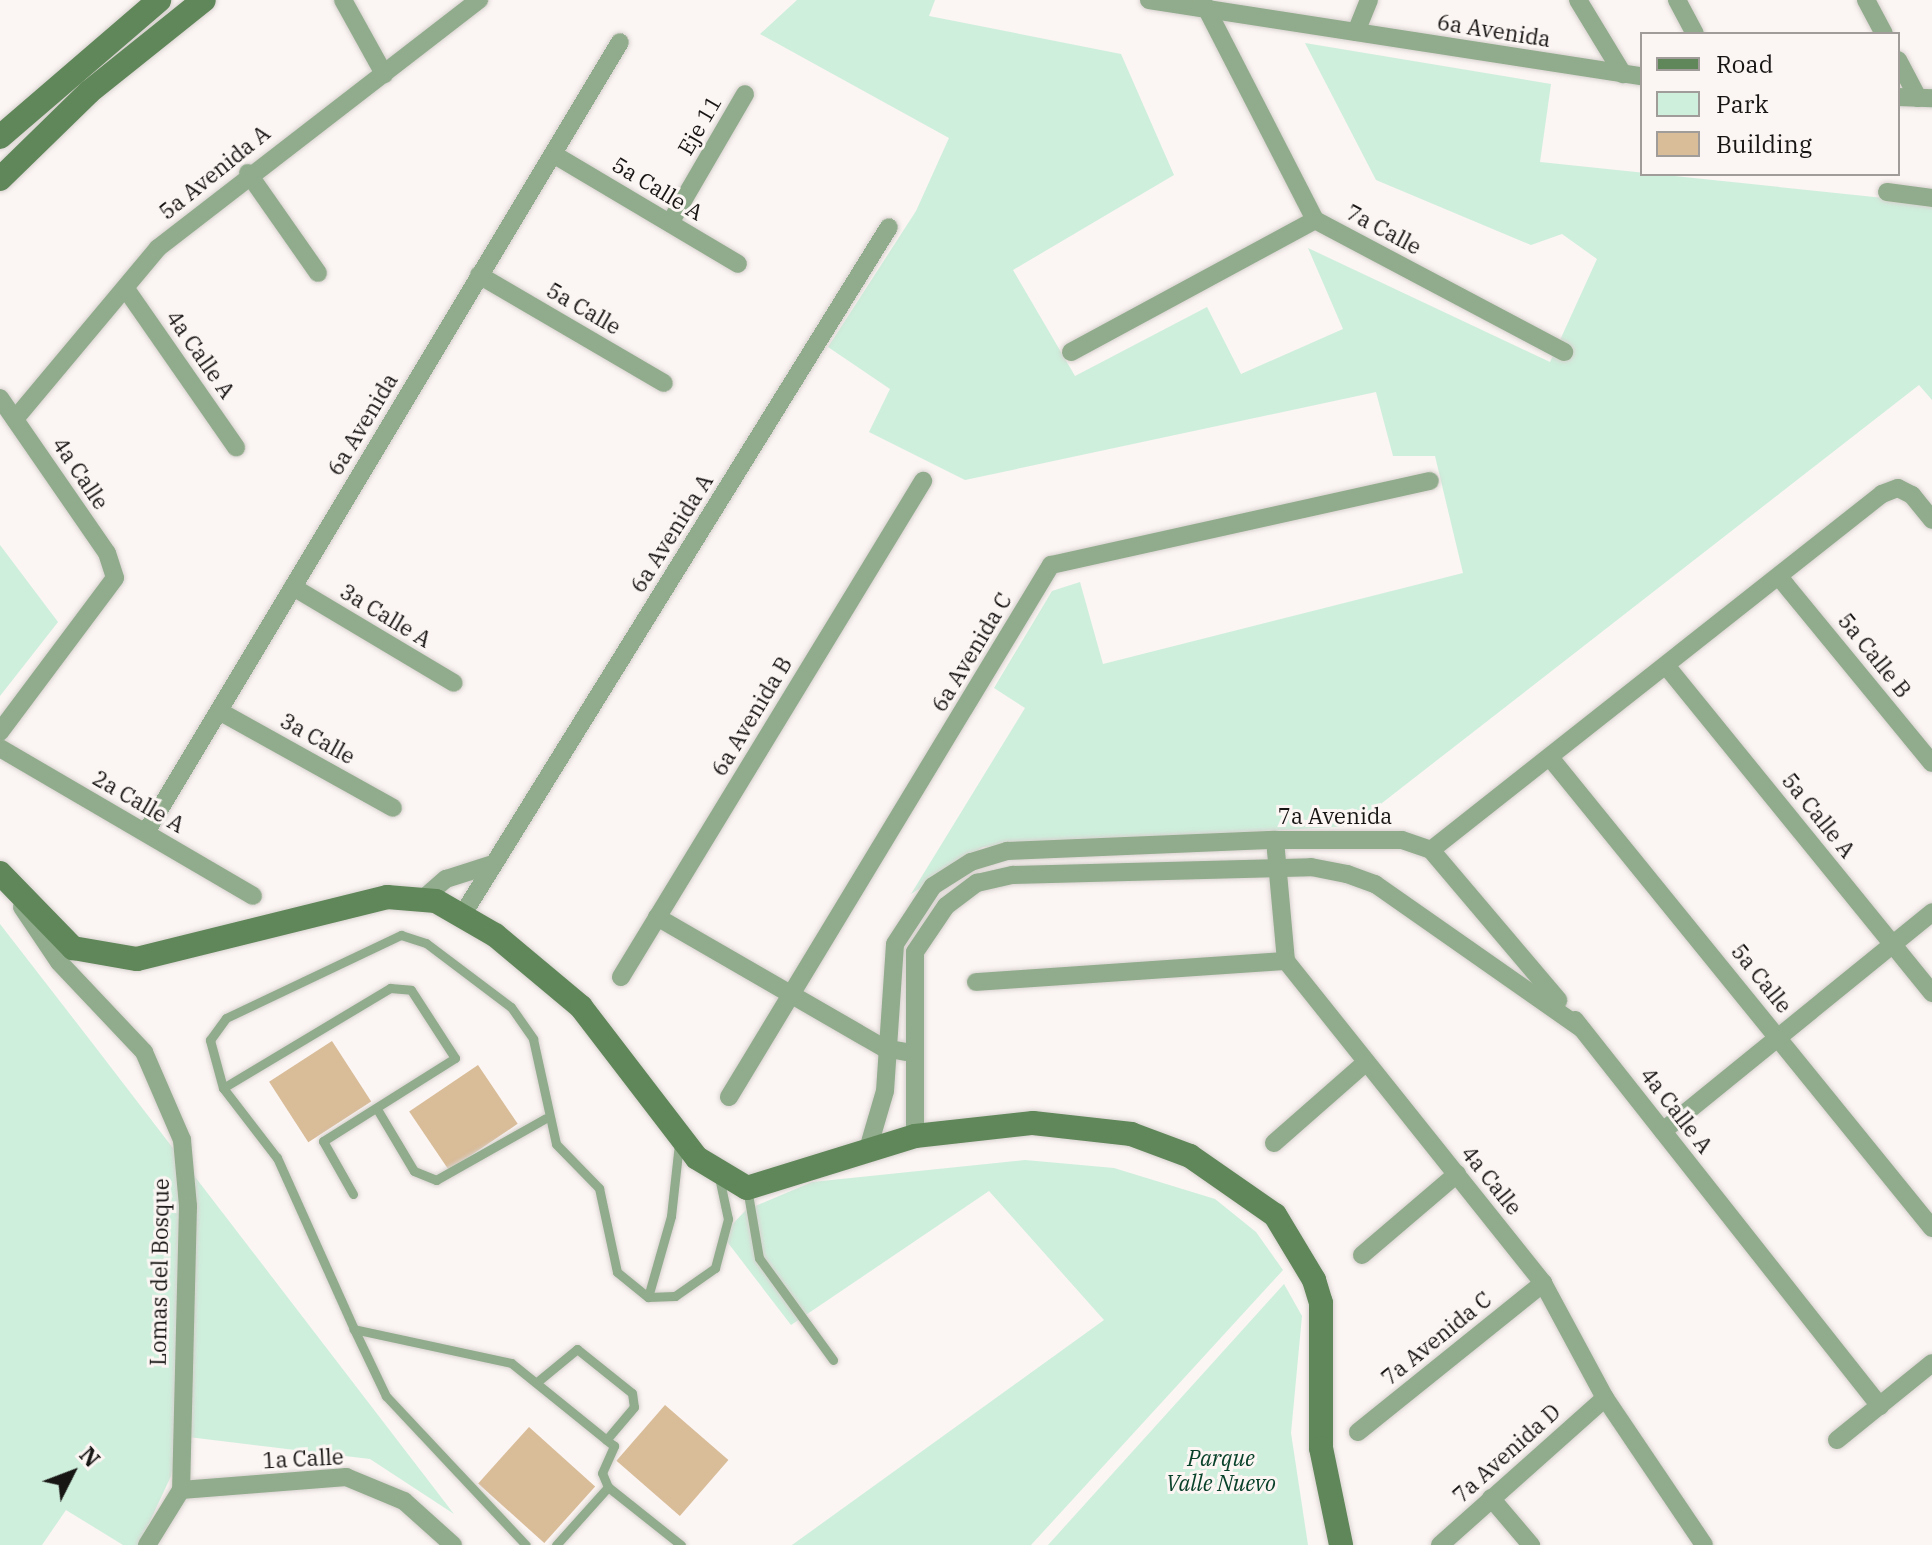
<!DOCTYPE html>
<html>
<head>
<meta charset="utf-8">
<style>
  body { margin:0 }
  #map { position:relative; width:1932px; height:1545px; overflow:hidden; background:#fbf5f3; font-family:"IBM Plex Serif",serif }
  div>[style] { position:absolute }
  .green>* { inset:0; background:#ceefdc }
  .building>* { inset:0; background:#d9bc98; transform-origin:0 0 }
  .roads { filter:drop-shadow(0 0 2px #d7d1cf) drop-shadow(0 0 2px #d7d1cf) }
  .lane>* { height:9px; margin:-4.5px; padding:0 4.5px; transform-origin:4.5px; border-radius:4.5px; background:#91ac8c }
  .street>* { height:18px; margin:-9px; padding:0 9px; transform-origin:9px; border-radius:9px; background:#91ac8c }
  .secondary>* { height:24px; margin:-12px; padding:0 12px; transform-origin:12px; border-radius:12px; background:#608759 }
  span { translate:-50% -50%; white-space:nowrap; text-align:center; line-height:1.15; -webkit-text-stroke:6px #fbf5f3; paint-order:stroke }
  .street-label { font-size:22px; color:#181615 }
  .park-label { font-size:22px; color:#08412a; font-style:italic }
  .legend { position:absolute; left:1640px; top:32px; width:260px; height:144px; box-sizing:border-box; background:#fbf5f3; border:2px solid #a09c9a; margin:0; padding:10px 14px; list-style:none; font-size:24px; color:#181615 }
  .legend li { display:flex; align-items:center; gap:16px; height:40px }
  .legend b { width:40px; border:2px solid #a09c9a }
  .north { position:absolute; left:32px; top:1433px; width:80px; height:80px; -webkit-text-stroke:6px #fbf5f3; paint-order:stroke; rotate:48deg; font-size:22px; font-weight:700; line-height:32px; text-align:center; color:#181615 }
  .north::after { content:''; display:block; margin:auto; width:28px; height:36px; background:#181615; clip-path:polygon(50% 0,100% 100%,50% 72%,0 100%) }
</style>
</head>
<body>
<div id="map">
  <div class="green">
    <div style="clip-path:polygon(797px 0,935px 0,929px 16px,1121px 54px,1174px 175px,1013px 270px,1075px 376px,1207px 307px,1241px 374px,1343px 329px,1308px 248px,1550px 362px,1597px 259px,1562px 234px,1531px 245px,1376px 180px,1305px 43px,1551px 84px,1540px 162px,1932px 203px,1932px 400px,1919px 385px,1373px 810px,1370px 825px,983px 847px,911px 894px,1025px 708px,994px 688px,1052px 591px,1080px 582px,1103px 664px,1463px 573px,1435px 456px,1393px 456px,1376px 392px,965px 480px,869px 432px,890px 389px,828px 347px,916px 211px,949px 138px,760px 34px)"></div>
    <div style="clip-path:polygon(0 545px,58px 622px,0 696px)"></div>
    <div style="clip-path:polygon(0 924px,93px 1044px,454px 1514px,370px 1459px,180px 1436px,171px 1476px,139px 1545px,123px 1545px,66px 1510px,42px 1545px,0 1545px)"></div>
    <div style="clip-path:polygon(1025px 1160px,1114px 1168px,1215px 1199px,1256px 1232px,1283px 1270px,1031px 1545px,792px 1545px,1104px 1320px,989px 1191px,791px 1325px,722px 1235px,746px 1210px,812px 1182px)"></div>
    <div style="clip-path:polygon(1284px 1284px,1302px 1316px,1291px 1433px,1308px 1545px,1048px 1545px)"></div>
  </div>
  <div class="building">
    <div style="left:332px;top:1041px;width:72px;height:75px;rotate:57deg"></div>
    <div style="left:478px;top:1065px;width:71px;height:83px;rotate:56deg"></div>
    <div style="left:665px;top:1405px;width:84px;height:74px;rotate:41deg"></div>
    <div style="left:529px;top:1427px;width:89px;height:76px;rotate:42deg"></div>
  </div>
  <div class="roads">
    <div class="lane">
      <div style="left:223px;top:1088px;width:195px;rotate:-30.9deg"></div>
      <div style="left:390px;top:988px;width:21px;rotate:5deg"></div>
      <div style="left:411px;top:990px;width:81px;rotate:57.1deg"></div>
      <div style="left:455px;top:1058px;width:156px;rotate:147.8deg"></div>
      <div style="left:323px;top:1141px;width:61px;rotate:60.5deg"></div>
      <div style="left:377px;top:1109px;width:72px;rotate:59.2deg"></div>
      <div style="left:414px;top:1171px;width:24px;rotate:22deg"></div>
      <div style="left:436px;top:1180px;width:126px;rotate:-29.4deg"></div>
      <div style="left:747px;top:1188px;width:71px;rotate:80.3deg"></div>
      <div style="left:759px;top:1258px;width:126px;rotate:54deg"></div>
      <div style="left:648px;top:1297px;width:84px;rotate:-74.1deg"></div>
      <div style="left:671px;top:1216px;width:72px;rotate:-83.7deg"></div>
      <div style="left:354px;top:1329px;width:74px;rotate:64.5deg"></div>
      <div style="left:386px;top:1396px;width:204px;rotate:46.8deg"></div>
      <div style="left:537px;top:1382px;width:52px;rotate:-39.5deg"></div>
      <div style="left:577px;top:1349px;width:70px;rotate:38.7deg"></div>
      <div style="left:632px;top:1393px;width:14px;rotate:82deg"></div>
      <div style="left:634px;top:1407px;width:43px;rotate:130.3deg"></div>
      <div style="left:556px;top:1545px;width:78px;rotate:-48.1deg"></div>
      <div style="left:681px;top:1545px;width:93px;rotate:-141.5deg"></div>
      <div style="left:608px;top:1487px;width:15px;rotate:-113deg"></div>
      <div style="left:602px;top:1473px;width:30px;rotate:-66deg"></div>
      <div style="left:614px;top:1446px;width:132px;rotate:-141.1deg"></div>
      <div style="left:511px;top:1363px;width:161px;rotate:-167.8deg"></div>
      <div style="left:354px;top:1329px;width:188px;rotate:-114.2deg"></div>
      <div style="left:277px;top:1158px;width:88px;rotate:-127.6deg"></div>
      <div style="left:223px;top:1088px;width:50px;rotate:-105.2deg"></div>
      <div style="left:210px;top:1040px;width:27px;rotate:-54deg"></div>
      <div style="left:226px;top:1018px;width:194px;rotate:-25.4deg"></div>
      <div style="left:401px;top:935px;width:26px;rotate:18deg"></div>
      <div style="left:426px;top:943px;width:106px;rotate:37deg"></div>
      <div style="left:511px;top:1007px;width:39px;rotate:55deg"></div>
      <div style="left:533px;top:1039px;width:107px;rotate:77.6deg"></div>
      <div style="left:556px;top:1144px;width:62px;rotate:45.7deg"></div>
      <div style="left:599px;top:1188px;width:86px;rotate:77.9deg"></div>
      <div style="left:617px;top:1272px;width:40px;rotate:39deg"></div>
      <div style="left:648px;top:1297px;width:27px;rotate:-2deg"></div>
      <div style="left:675px;top:1296px;width:49px;rotate:-35deg"></div>
      <div style="left:715px;top:1268px;width:51px;rotate:-75.1deg"></div>
      <div style="left:728px;top:1219px;width:43px;rotate:-102.1deg"></div>
    </div>
    <div class="street">
      <div style="left:343px;top:0;width:85px;rotate:61deg"></div>
      <div style="left:1149px;top:0;width:499px;rotate:8.8deg"></div>
      <div style="left:1202px;top:0;width:247px;rotate:62.8deg"></div>
      <div style="left:1315px;top:220px;width:282px;rotate:27.9deg"></div>
      <div style="left:1578px;top:0;width:87px;rotate:58.7deg"></div>
      <div style="left:1677px;top:0;width:38px;rotate:62deg"></div>
      <div style="left:1866px;top:0;width:38px;rotate:62deg"></div>
      <div style="left:1356px;top:32px;width:35px;rotate:-68deg"></div>
      <div style="left:1898px;top:60px;width:43px;rotate:62.2deg"></div>
      <div style="left:1898px;top:97px;width:34px;rotate:2deg"></div>
      <div style="left:553px;top:154px;width:215px;rotate:30.7deg"></div>
      <div style="left:248px;top:173px;width:122px;rotate:55deg"></div>
      <div style="left:1887px;top:192px;width:45px;rotate:7.6deg"></div>
      <div style="left:670px;top:223px;width:149px;rotate:-59.8deg"></div>
      <div style="left:479px;top:275px;width:214px;rotate:30.3deg"></div>
      <div style="left:126px;top:289px;width:193px;rotate:55.2deg"></div>
      <div style="left:1071px;top:352px;width:277px;rotate:-28.4deg"></div>
      <div style="left:0;top:398px;width:188px;rotate:55.4deg"></div>
      <div style="left:107px;top:553px;width:26px;rotate:72deg"></div>
      <div style="left:115px;top:578px;width:192px;rotate:126.8deg"></div>
      <div style="left:15px;top:419px;width:223px;rotate:-50.1deg"></div>
      <div style="left:158px;top:248px;width:406px;rotate:-37.7deg"></div>
      <div style="left:1780px;top:578px;width:239px;rotate:50.6deg"></div>
      <div style="left:293px;top:587px;width:187px;rotate:30.8deg"></div>
      <div style="left:1668px;top:668px;width:419px;rotate:50.9deg"></div>
      <div style="left:219px;top:711px;width:199px;rotate:29.1deg"></div>
      <div style="left:0;top:748px;width:293px;rotate:30.3deg"></div>
      <div style="left:1552px;top:760px;width:603px;rotate:50.92deg"></div>
      <div style="left:146px;top:832px;width:921px;rotate:-59.04deg"></div>
      <div style="left:1275px;top:840px;width:121px;rotate:84.8deg"></div>
      <div style="left:1286px;top:961px;width:412px;rotate:51.4deg"></div>
      <div style="left:1543px;top:1283px;width:131px;rotate:61.7deg"></div>
      <div style="left:1605px;top:1398px;width:177px;rotate:56deg"></div>
      <div style="left:1431px;top:850px;width:197px;rotate:49.7deg"></div>
      <div style="left:1431px;top:850px;width:575px;rotate:-38.29deg"></div>
      <div style="left:1882px;top:494px;width:17px;rotate:-21deg"></div>
      <div style="left:1898px;top:488px;width:16px;rotate:27deg"></div>
      <div style="left:1912px;top:495px;width:32px;rotate:51deg"></div>
      <div style="left:425px;top:897px;width:28px;rotate:-41deg"></div>
      <div style="left:446px;top:879px;width:49px;rotate:-17.7deg"></div>
      <div style="left:22px;top:907px;width:66px;rotate:56.1deg"></div>
      <div style="left:59px;top:962px;width:124px;rotate:46.6deg"></div>
      <div style="left:144px;top:1052px;width:96px;rotate:66.6deg"></div>
      <div style="left:182px;top:1140px;width:66px;rotate:84.8deg"></div>
      <div style="left:188px;top:1206px;width:284px;rotate:91.4deg"></div>
      <div style="left:463px;top:914px;width:808px;rotate:-58.2deg"></div>
      <div style="left:657px;top:917px;width:262px;rotate:30deg"></div>
      <div style="left:884px;top:1048px;width:29px;rotate:10deg"></div>
      <div style="left:621px;top:977px;width:581px;rotate:-58.66deg"></div>
      <div style="left:976px;top:982px;width:311px;rotate:-3.9deg"></div>
      <div style="left:1575px;top:1020px;width:492px;rotate:51.7deg"></div>
      <div style="left:729px;top:1097px;width:622px;rotate:-58.82deg"></div>
      <div style="left:1051px;top:565px;width:388px;rotate:-12.5deg"></div>
      <div style="left:1663px;top:1131px;width:347px;rotate:-39.1deg"></div>
      <div style="left:915px;top:1136px;width:184px;rotate:-90deg"></div>
      <div style="left:915px;top:952px;width:55px;rotate:-56deg"></div>
      <div style="left:946px;top:906px;width:39px;rotate:-37deg"></div>
      <div style="left:977px;top:883px;width:37px;rotate:-13deg"></div>
      <div style="left:1013px;top:875px;width:298px;rotate:-1.5deg"></div>
      <div style="left:1311px;top:867px;width:37px;rotate:11deg"></div>
      <div style="left:1347px;top:874px;width:30px;rotate:20deg"></div>
      <div style="left:1375px;top:884px;width:251px;rotate:35deg"></div>
      <div style="left:1274px;top:1143px;width:121px;rotate:-41.3deg"></div>
      <div style="left:868px;top:1149px;width:60px;rotate:-73.7deg"></div>
      <div style="left:885px;top:1091px;width:147px;rotate:-86.1deg"></div>
      <div style="left:895px;top:944px;width:69px;rotate:-56.8deg"></div>
      <div style="left:933px;top:886px;width:45px;rotate:-32.3deg"></div>
      <div style="left:971px;top:862px;width:38px;rotate:-17deg"></div>
      <div style="left:1007px;top:851px;width:268px;rotate:-2.4deg"></div>
      <div style="left:1275px;top:840px;width:127px"></div>
      <div style="left:1402px;top:840px;width:31px;rotate:19deg"></div>
      <div style="left:1362px;top:1255px;width:125px;rotate:-40.5deg"></div>
      <div style="left:1358px;top:1432px;width:238px;rotate:-38.8deg"></div>
      <div style="left:1837px;top:1440px;width:122px;rotate:-39deg"></div>
      <div style="left:181px;top:1490px;width:166px;rotate:-4.5deg"></div>
      <div style="left:346px;top:1477px;width:63px;rotate:22.5deg"></div>
      <div style="left:404px;top:1501px;width:66px;rotate:41.9deg"></div>
      <div style="left:1491px;top:1498px;width:62px;rotate:49.6deg"></div>
      <div style="left:147px;top:1545px;width:65px;rotate:-58.3deg"></div>
      <div style="left:1440px;top:1545px;width:221px;rotate:-41.7deg"></div>
    </div>
    <div class="secondary">
      <div style="left:0;top:137px;width:210px;rotate:-40.7deg"></div>
      <div style="left:0;top:179px;width:124px;rotate:-44.3deg"></div>
      <div style="left:89px;top:92px;width:147px;rotate:-38.7deg"></div>
      <div style="left:0;top:873px;width:105px;rotate:45.8deg"></div>
      <div style="left:73px;top:948px;width:65px;rotate:9.8deg"></div>
      <div style="left:137px;top:959px;width:258px;rotate:-13.9deg"></div>
      <div style="left:387px;top:897px;width:49px;rotate:4.7deg"></div>
      <div style="left:436px;top:901px;width:68px;rotate:30deg"></div>
      <div style="left:495px;top:935px;width:112px;rotate:39.9deg"></div>
      <div style="left:581px;top:1007px;width:190px;rotate:52.5deg"></div>
      <div style="left:697px;top:1158px;width:58px;rotate:31deg"></div>
      <div style="left:747px;top:1188px;width:176px;rotate:-17.2deg"></div>
      <div style="left:915px;top:1136px;width:119px;rotate:-6.3deg"></div>
      <div style="left:1033px;top:1123px;width:99px;rotate:6.4deg"></div>
      <div style="left:1131px;top:1134px;width:63px;rotate:20.4deg"></div>
      <div style="left:1190px;top:1156px;width:103px;rotate:34.8deg"></div>
      <div style="left:1275px;top:1215px;width:76px;rotate:59deg"></div>
      <div style="left:1314px;top:1280px;width:24px;rotate:73deg"></div>
      <div style="left:1321px;top:1303px;width:145px;rotate:90deg"></div>
      <div style="left:1321px;top:1448px;width:99px;rotate:78.3deg"></div>
    </div>
  </div>
  <div class="street-label">
    <span style="left:1494px;top:30px;rotate:9deg">6a Avenida</span>
    <span style="left:699px;top:125px;rotate:-60deg">Eje 11</span>
    <span style="left:214px;top:172px;rotate:-39deg">5a Avenida A</span>
    <span style="left:658px;top:188px;rotate:31deg">5a Calle A</span>
    <span style="left:1384px;top:229px;rotate:28deg">7a Calle</span>
    <span style="left:584px;top:308px;rotate:30deg">5a Calle</span>
    <span style="left:201px;top:354px;rotate:55deg">4a Calle A</span>
    <span style="left:362px;top:424px;rotate:-59deg">6a Avenida</span>
    <span style="left:81px;top:473px;rotate:56deg">4a Calle</span>
    <span style="left:671px;top:533px;rotate:-58deg">6a Avenida A</span>
    <span style="left:386px;top:615px;rotate:31deg">3a Calle A</span>
    <span style="left:971px;top:652px;rotate:-59deg">6a Avenida C</span>
    <span style="left:1875px;top:655px;rotate:51deg">5a Calle B</span>
    <span style="left:751px;top:716px;rotate:-59deg">6a Avenida B</span>
    <span style="left:318px;top:738px;rotate:29deg">3a Calle</span>
    <span style="left:139px;top:801px;rotate:30deg">2a Calle A</span>
    <span style="left:1819px;top:815px;rotate:51deg">5a Calle A</span>
    <span style="left:1335px;top:816px">7a Avenida</span>
    <span style="left:1762px;top:978px;rotate:51deg">5a Calle</span>
    <span style="left:1677px;top:1110px;rotate:52deg">4a Calle A</span>
    <span style="left:1492px;top:1180px;rotate:51deg">4a Calle</span>
    <span style="left:159px;top:1272px;rotate:-89deg">Lomas del Bosque</span>
    <span style="left:1436px;top:1338px;rotate:-39deg">7a Avenida C</span>
    <span style="left:1506px;top:1453px;rotate:-42deg">7a Avenida D</span>
    <span style="left:303px;top:1458px;rotate:-3deg">1a Calle</span>
  </div>
  <div class="park-label">
    <span style="left:1221px;top:1470px">Parque<br>Valle Nuevo</span>
  </div>
  <ul class="legend">
  <li><b style="height:10px;background:#608759"></b>Road</li>
  <li><b style="height:22px;background:#ceefdc"></b>Park</li>
  <li><b style="height:22px;background:#d9bc98"></b>Building</li>
  </ul>
  <div class="north">N</div>
</div>
</body>
</html>
